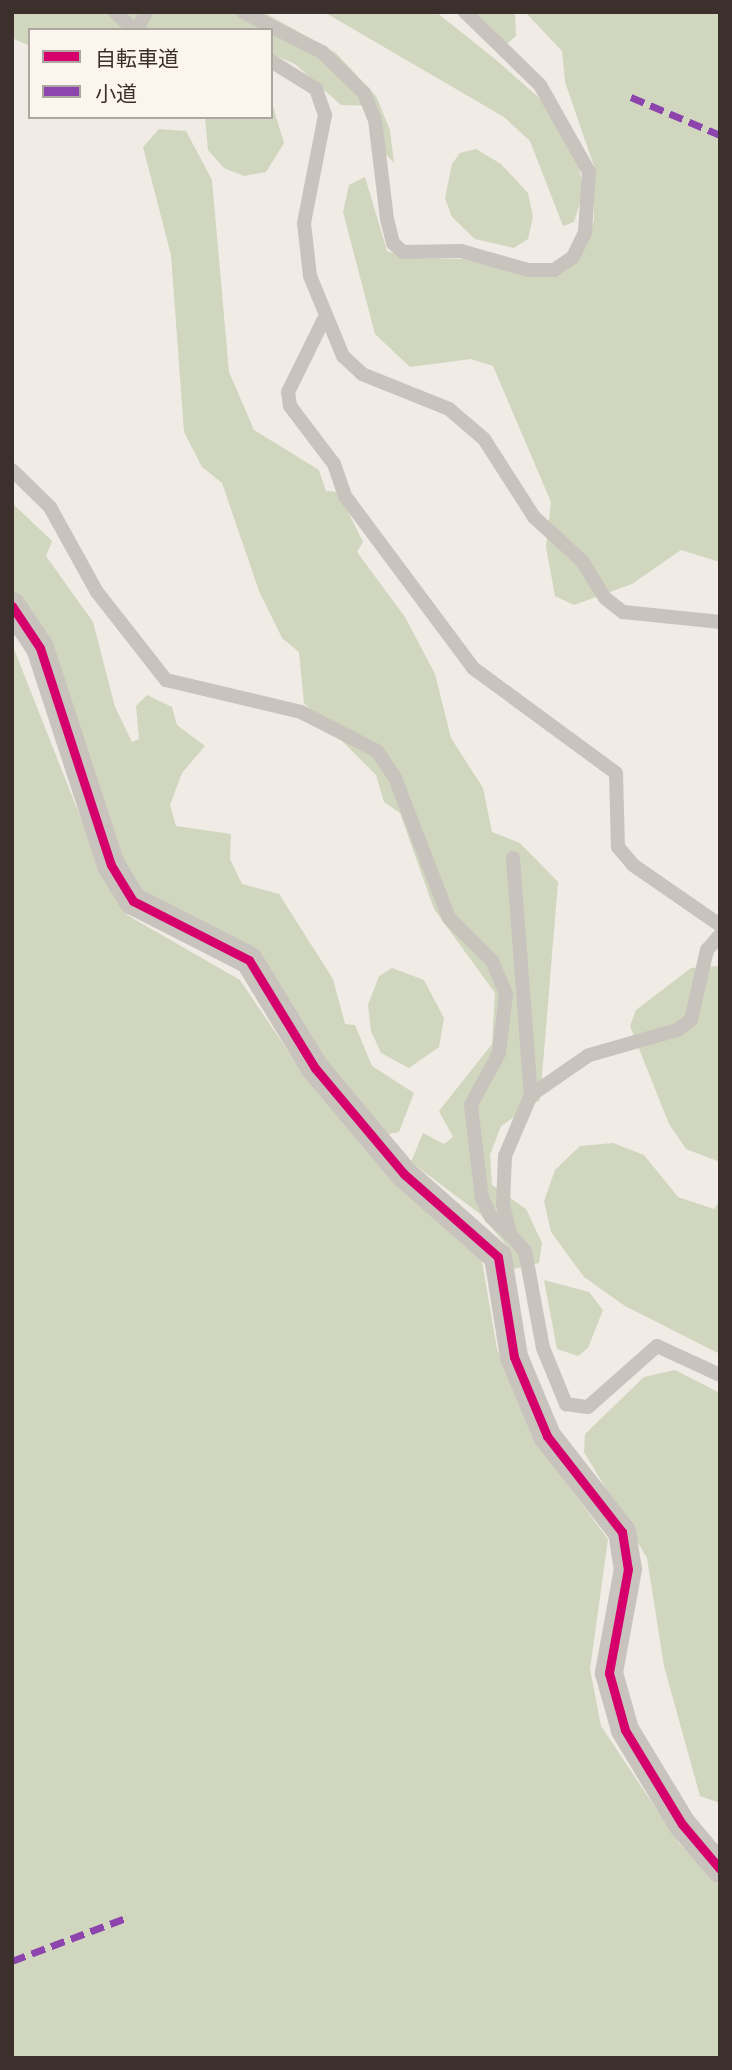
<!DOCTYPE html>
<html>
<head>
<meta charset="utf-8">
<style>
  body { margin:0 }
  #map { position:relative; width:732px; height:2070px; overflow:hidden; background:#f0ebe5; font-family:Signika,"Noto Sans JP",sans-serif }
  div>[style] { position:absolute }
  .green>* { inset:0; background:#d1d6bf }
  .lane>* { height:14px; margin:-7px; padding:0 7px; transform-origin:7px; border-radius:7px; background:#c9c3be }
  .street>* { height:28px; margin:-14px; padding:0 14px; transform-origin:14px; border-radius:14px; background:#c9c3be }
  .quiet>* { height:7px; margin-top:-3.5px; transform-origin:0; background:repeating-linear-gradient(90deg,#8e44ad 0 14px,transparent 0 21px) }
  .cycleway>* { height:9px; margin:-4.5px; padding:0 4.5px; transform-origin:4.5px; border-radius:4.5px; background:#d6006c }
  span { translate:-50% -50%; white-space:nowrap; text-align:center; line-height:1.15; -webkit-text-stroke:6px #fbf5ee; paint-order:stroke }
  .frame { position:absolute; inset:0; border:14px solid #3b302b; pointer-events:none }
  .legend { position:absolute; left:28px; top:28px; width:245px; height:91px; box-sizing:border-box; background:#fbf5ee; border:2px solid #aea6a0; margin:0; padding:9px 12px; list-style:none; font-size:21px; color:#3b302b }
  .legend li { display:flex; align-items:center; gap:14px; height:35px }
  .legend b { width:35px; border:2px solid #aea6a0 }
</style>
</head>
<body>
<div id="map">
  <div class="green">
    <div style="clip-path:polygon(12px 12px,263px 12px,336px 53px,376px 96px,390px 130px,394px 163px,385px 153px,377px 106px,341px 105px,295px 64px,271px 54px,271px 30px,30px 30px,30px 46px,12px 38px)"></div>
    <div style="clip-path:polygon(324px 12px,436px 12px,495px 59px,546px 104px,578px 163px,584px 191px,574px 222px,563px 226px,530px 141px,504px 117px)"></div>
    <div style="clip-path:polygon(474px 12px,515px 12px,516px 36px,507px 44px)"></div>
    <div style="clip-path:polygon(525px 12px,720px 12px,720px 562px,681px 550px,632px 584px,574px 605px,555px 596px,546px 547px,551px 502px,493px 366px,471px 359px,410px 367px,375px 334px,343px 212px,349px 185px,365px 177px,387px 251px,409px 258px,463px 259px,525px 275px,580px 256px,594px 220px,594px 166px,565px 82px,562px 51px)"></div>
    <div style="clip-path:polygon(271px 100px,284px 143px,266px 172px,244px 176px,224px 168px,208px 150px,205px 117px,271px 117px)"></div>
    <div style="clip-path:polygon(159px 129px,186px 131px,212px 180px,229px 372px,254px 430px,319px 470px,326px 491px,338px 492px,363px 542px,357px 552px,405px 617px,435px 674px,451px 738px,483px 788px,492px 832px,520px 843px,558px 882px,540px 1100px,501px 1126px,490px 1155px,492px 1185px,526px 1209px,542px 1243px,539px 1263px,514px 1269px,507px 1246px,480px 1214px,411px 1162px,423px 1133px,444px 1144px,453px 1137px,439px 1111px,492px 1044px,495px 993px,434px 909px,400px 813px,384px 802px,376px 775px,304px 703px,299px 652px,282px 638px,259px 591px,222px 483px,202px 467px,184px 432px,171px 255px,143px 147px)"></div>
    <div style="clip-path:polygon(476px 149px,501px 164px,528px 193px,533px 217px,528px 239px,514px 248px,475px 239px,452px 217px,445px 198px,452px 164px,460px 153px)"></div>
    <div style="clip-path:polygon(12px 503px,52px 541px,46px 556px,93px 622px,115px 707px,132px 742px,139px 739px,136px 706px,147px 695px,172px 707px,177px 725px,205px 746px,182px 773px,170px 805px,176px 826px,231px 834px,230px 859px,242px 884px,279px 894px,333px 979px,345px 1024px,355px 1025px,372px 1066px,414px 1093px,399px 1132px,384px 1135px,357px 1105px,261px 965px,144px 897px,126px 878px,12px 595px)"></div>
    <div style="clip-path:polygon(12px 644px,89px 839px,127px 915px,240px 980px,292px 1057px,482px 1261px,497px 1349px,539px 1447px,608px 1539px,590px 1669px,601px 1726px,679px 1843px,720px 1886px,720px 2058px,12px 2058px)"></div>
    <div style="clip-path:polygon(720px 966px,720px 1162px,686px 1149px,669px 1124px,630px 1026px,636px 1010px,691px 968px)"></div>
    <div style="clip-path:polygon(392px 968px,424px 980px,444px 1018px,439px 1047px,409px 1068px,381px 1053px,371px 1031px,368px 1005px,379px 976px)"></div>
    <div style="clip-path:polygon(613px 1143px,644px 1155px,678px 1197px,714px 1209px,720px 1200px,720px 1354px,625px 1306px,584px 1277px,551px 1232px,544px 1201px,555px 1170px,580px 1146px)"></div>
    <div style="clip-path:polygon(544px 1280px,589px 1292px,603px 1310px,588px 1348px,578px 1356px,557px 1349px)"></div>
    <div style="clip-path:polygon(675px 1370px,720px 1393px,720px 1803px,700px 1796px,664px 1666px,647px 1558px,584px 1452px,585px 1434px,644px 1377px)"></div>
  </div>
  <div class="lane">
    <div style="left:115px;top:12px;width:26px;rotate:43deg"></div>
    <div style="left:243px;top:12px;width:89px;rotate:26.9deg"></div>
    <div style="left:322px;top:52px;width:59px;rotate:44.3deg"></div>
    <div style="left:364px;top:93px;width:29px;rotate:68deg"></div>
    <div style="left:375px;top:120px;width:100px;rotate:83.1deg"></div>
    <div style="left:387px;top:219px;width:25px;rotate:76deg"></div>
    <div style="left:393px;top:243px;width:13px;rotate:42deg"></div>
    <div style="left:403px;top:252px;width:58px;rotate:-1deg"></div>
    <div style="left:461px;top:251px;width:70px;rotate:15.8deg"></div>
    <div style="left:528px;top:270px;width:26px"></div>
    <div style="left:554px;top:270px;width:23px;rotate:-34deg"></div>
    <div style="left:573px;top:257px;width:28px;rotate:-64deg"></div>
    <div style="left:585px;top:232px;width:60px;rotate:-86.2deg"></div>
    <div style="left:589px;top:172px;width:100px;rotate:-119.4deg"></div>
    <div style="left:540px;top:85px;width:105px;rotate:-135.8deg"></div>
    <div style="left:137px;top:30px;width:20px;rotate:-63deg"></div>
    <div style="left:271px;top:61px;width:53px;rotate:31.9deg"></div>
    <div style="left:316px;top:89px;width:28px;rotate:71deg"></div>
    <div style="left:325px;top:115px;width:110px;rotate:101deg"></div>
    <div style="left:304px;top:223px;width:53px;rotate:83.5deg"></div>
    <div style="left:310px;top:276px;width:87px;rotate:67.6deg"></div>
    <div style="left:343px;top:356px;width:26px;rotate:43deg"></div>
    <div style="left:362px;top:374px;width:94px;rotate:21.9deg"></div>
    <div style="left:449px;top:409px;width:46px;rotate:40.6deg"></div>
    <div style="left:484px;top:439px;width:93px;rotate:57.3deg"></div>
    <div style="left:534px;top:517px;width:65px;rotate:42.5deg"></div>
    <div style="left:582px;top:561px;width:44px;rotate:58.1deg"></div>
    <div style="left:605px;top:598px;width:23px;rotate:38deg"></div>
    <div style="left:623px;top:612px;width:98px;rotate:5.9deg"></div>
    <div style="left:323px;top:321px;width:79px;rotate:116.2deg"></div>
    <div style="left:288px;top:392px;width:14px;rotate:82deg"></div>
    <div style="left:290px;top:406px;width:73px;rotate:52.8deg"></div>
    <div style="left:334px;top:464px;width:34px;rotate:71deg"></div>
    <div style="left:345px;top:496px;width:214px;rotate:53.3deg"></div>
    <div style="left:473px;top:668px;width:177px;rotate:36.3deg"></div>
    <div style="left:616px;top:773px;width:74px;rotate:88.5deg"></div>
    <div style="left:618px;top:847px;width:23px;rotate:50deg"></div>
    <div style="left:633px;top:865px;width:106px;rotate:34.6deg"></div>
    <div style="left:12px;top:470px;width:53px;rotate:44.2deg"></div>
    <div style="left:50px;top:507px;width:97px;rotate:61.1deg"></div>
    <div style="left:97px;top:592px;width:112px;rotate:51.9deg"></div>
    <div style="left:166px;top:680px;width:139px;rotate:13.3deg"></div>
    <div style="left:301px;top:712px;width:85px;rotate:27.2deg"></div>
    <div style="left:377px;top:751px;width:32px;rotate:56deg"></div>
    <div style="left:395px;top:778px;width:150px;rotate:68.9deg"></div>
    <div style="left:449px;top:918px;width:61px;rotate:45deg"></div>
    <div style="left:492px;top:961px;width:36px;rotate:67deg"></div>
    <div style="left:506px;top:994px;width:59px;rotate:96.8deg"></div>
    <div style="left:499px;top:1053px;width:59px;rotate:118.3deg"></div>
    <div style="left:471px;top:1105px;width:94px;rotate:83.3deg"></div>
    <div style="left:482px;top:1198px;width:21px;rotate:65deg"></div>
    <div style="left:491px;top:1217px;width:25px;rotate:42deg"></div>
    <div style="left:513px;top:858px;width:238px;rotate:85.7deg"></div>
    <div style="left:720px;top:935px;width:20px;rotate:131deg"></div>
    <div style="left:707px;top:950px;width:72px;rotate:102.9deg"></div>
    <div style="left:691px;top:1020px;width:17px;rotate:144deg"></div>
    <div style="left:677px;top:1030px;width:91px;rotate:164.1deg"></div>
    <div style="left:589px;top:1055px;width:70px;rotate:145.4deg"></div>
    <div style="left:531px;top:1095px;width:66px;rotate:113.1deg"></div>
    <div style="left:505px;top:1156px;width:48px;rotate:92.4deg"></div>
    <div style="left:503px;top:1204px;width:31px;rotate:77deg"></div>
    <div style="left:510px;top:1234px;width:23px;rotate:49deg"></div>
    <div style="left:525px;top:1251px;width:99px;rotate:79.5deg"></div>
    <div style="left:543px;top:1348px;width:61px;rotate:67.7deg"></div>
    <div style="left:566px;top:1404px;width:22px;rotate:8deg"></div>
    <div style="left:588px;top:1407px;width:92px;rotate:-41.5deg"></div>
    <div style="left:657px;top:1346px;width:69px;rotate:24.7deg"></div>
  </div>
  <div class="street">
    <div style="left:12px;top:606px;width:50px;rotate:56.3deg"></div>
    <div style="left:40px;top:648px;width:228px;rotate:71.9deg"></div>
    <div style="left:111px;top:865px;width:42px;rotate:58.6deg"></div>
    <div style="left:133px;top:901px;width:130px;rotate:27deg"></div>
    <div style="left:249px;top:960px;width:127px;rotate:58.6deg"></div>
    <div style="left:315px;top:1068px;width:138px;rotate:50deg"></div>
    <div style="left:404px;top:1174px;width:125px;rotate:41.4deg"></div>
    <div style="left:498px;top:1257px;width:101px;rotate:80.9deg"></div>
    <div style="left:514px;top:1357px;width:86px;rotate:67.3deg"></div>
    <div style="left:547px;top:1436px;width:122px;rotate:52deg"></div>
    <div style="left:622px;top:1532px;width:37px;rotate:81deg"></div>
    <div style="left:628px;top:1569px;width:106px;rotate:100.4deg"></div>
    <div style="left:609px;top:1673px;width:59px;rotate:74.3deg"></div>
    <div style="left:625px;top:1730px;width:110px;rotate:58.8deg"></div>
    <div style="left:682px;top:1824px;width:59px;rotate:49.8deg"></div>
  </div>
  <div class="quiet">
    <div style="left:631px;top:97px;width:97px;rotate:23.1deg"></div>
    <div style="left:12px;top:1961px;width:122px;rotate:-20.7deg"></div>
  </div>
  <div class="cycleway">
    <div style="left:12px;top:606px;width:50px;rotate:56.3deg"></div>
    <div style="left:40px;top:648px;width:228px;rotate:71.9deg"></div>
    <div style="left:111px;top:865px;width:42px;rotate:58.6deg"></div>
    <div style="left:133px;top:901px;width:130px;rotate:27deg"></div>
    <div style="left:249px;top:960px;width:127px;rotate:58.6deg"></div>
    <div style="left:315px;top:1068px;width:138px;rotate:50deg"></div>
    <div style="left:404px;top:1174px;width:125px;rotate:41.4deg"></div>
    <div style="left:498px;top:1257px;width:101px;rotate:80.9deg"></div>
    <div style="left:514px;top:1357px;width:86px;rotate:67.3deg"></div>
    <div style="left:547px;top:1436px;width:122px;rotate:52deg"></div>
    <div style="left:622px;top:1532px;width:37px;rotate:81deg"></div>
    <div style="left:628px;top:1569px;width:106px;rotate:100.4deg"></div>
    <div style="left:609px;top:1673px;width:59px;rotate:74.3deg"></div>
    <div style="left:625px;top:1730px;width:110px;rotate:58.8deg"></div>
    <div style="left:682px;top:1824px;width:59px;rotate:49.8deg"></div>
  </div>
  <div class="frame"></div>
  <ul class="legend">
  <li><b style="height:9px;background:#d6006c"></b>自転車道</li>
  <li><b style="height:9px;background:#8e44ad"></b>小道</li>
  </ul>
</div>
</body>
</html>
